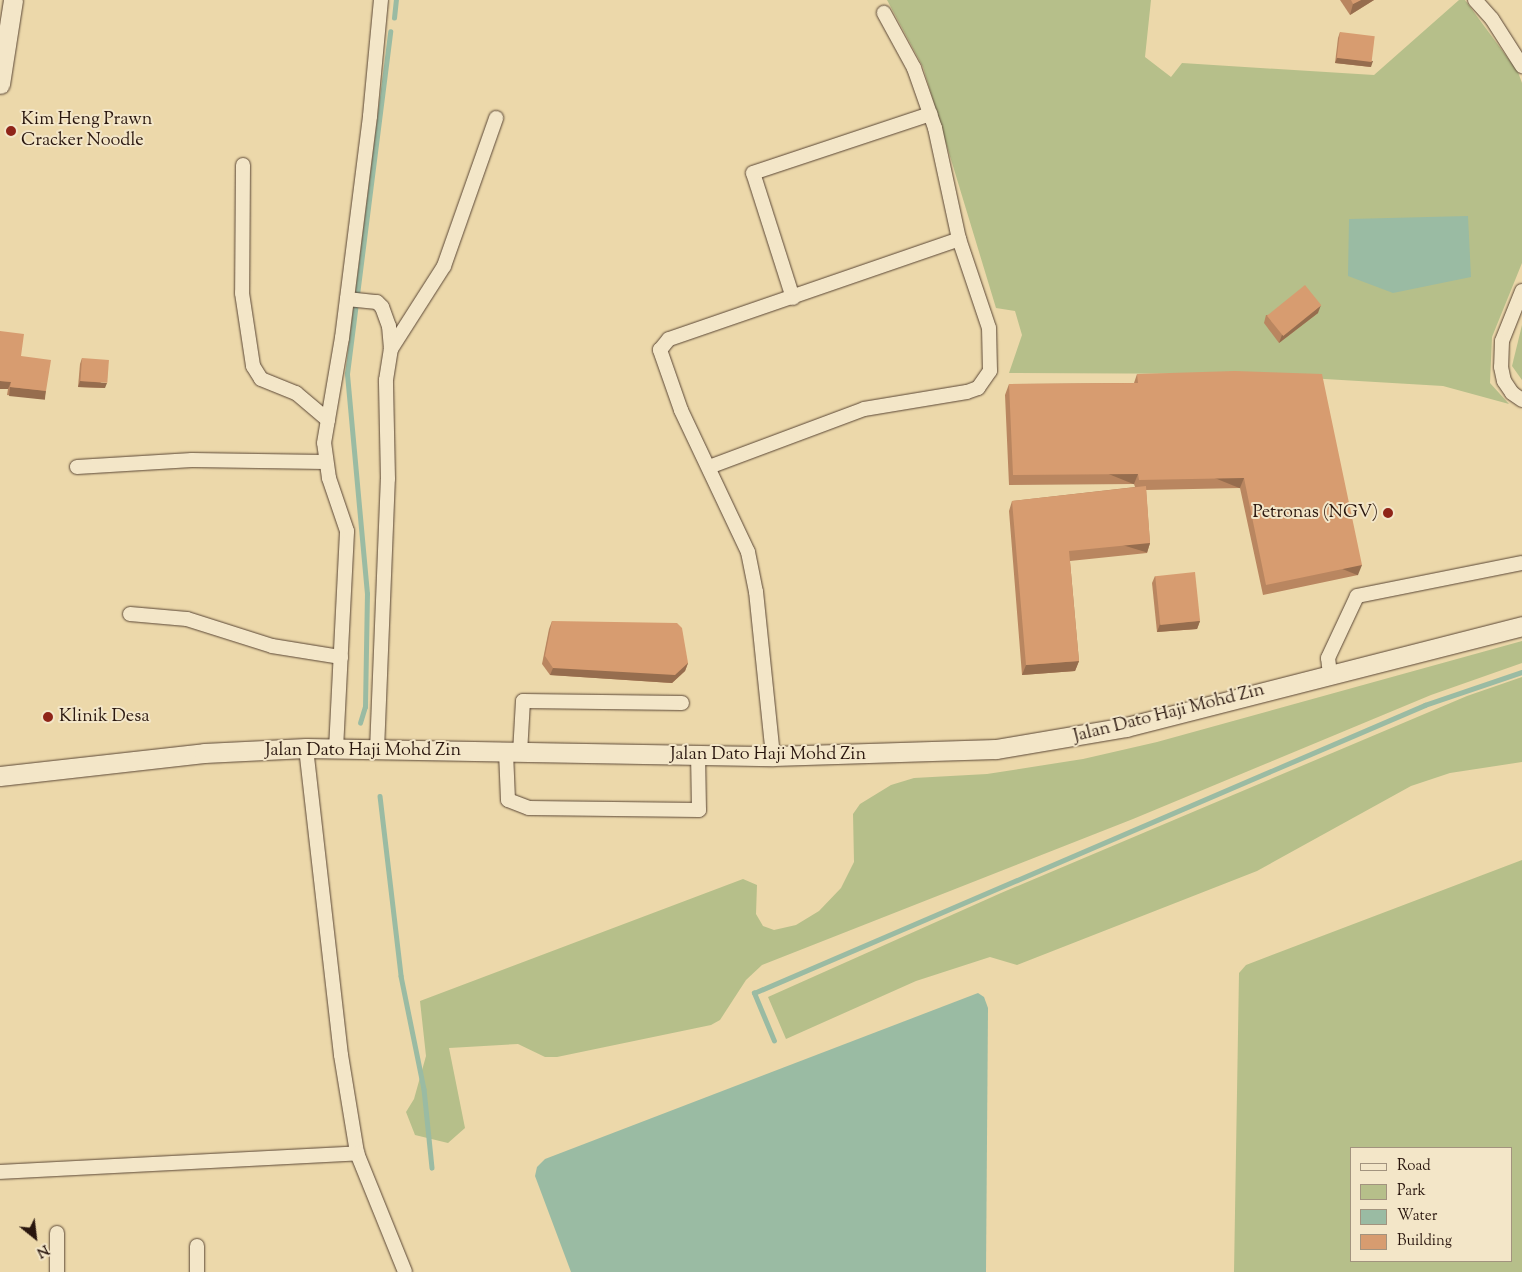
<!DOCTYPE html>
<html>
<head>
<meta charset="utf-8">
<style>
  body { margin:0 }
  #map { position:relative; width:1522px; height:1272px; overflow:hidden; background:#ecd8aa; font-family:"Sorts Mill Goudy",serif }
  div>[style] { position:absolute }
  .green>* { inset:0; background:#b6bf8a }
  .water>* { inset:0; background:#9abba3 }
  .stream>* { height:4.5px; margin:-2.25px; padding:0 2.25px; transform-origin:2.25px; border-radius:2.25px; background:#9abba3 }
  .roads { filter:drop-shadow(0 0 1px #5a4635) drop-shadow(0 0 1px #5a4635) }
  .street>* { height:14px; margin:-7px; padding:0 7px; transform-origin:7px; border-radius:7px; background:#f3e6c8 }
  .secondary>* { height:19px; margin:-9.5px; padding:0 9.5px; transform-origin:9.5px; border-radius:9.5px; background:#f3e6c8 }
  .wall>* { inset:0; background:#b98660 }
  .shaded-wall>* { inset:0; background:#966d4e; transform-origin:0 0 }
  .building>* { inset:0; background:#d79c70; transform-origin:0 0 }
  .dots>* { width:14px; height:14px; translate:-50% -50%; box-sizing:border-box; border:2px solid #f3e6c8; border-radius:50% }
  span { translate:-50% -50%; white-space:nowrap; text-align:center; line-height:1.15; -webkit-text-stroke:4px #f3e6c8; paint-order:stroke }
  .poi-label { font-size:18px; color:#29160e }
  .left { translate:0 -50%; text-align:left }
  .right { translate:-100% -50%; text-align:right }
  .street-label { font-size:18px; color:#29160e }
  .legend { position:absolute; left:1350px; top:1147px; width:162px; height:115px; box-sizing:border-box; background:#f3e6c8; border:1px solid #a2937e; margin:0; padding:6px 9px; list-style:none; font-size:15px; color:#29160e }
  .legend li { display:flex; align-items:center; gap:10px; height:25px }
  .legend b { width:25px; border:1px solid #a2937e }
  .north { position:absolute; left:10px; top:1212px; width:50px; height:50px; -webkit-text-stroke:4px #f3e6c8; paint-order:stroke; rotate:151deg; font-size:14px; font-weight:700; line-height:20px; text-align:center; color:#29160e }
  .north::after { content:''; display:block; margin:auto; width:18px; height:22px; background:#29160e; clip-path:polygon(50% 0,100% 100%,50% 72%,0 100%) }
</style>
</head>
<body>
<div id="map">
  <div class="green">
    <div style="clip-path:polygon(887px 0,1151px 0,1145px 57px,1171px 77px,1182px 63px,1374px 75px,1459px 0,1465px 0,1518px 72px,1522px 83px,1522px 263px,1492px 337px,1490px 383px,1509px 404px,1443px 386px,1240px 374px,1009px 373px,1022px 335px,1015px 311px,996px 308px,923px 67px)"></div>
    <div style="clip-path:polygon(1522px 325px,1522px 380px,1512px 366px)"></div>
    <div style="clip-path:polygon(1522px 641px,1522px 663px,1431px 695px,1133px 819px,762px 965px,746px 980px,720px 1020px,711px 1025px,557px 1057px,545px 1057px,518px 1044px,449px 1048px,465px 1128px,448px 1143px,415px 1135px,406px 1112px,414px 1099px,426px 1056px,420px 1001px,743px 879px,757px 885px,756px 914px,763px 926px,774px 930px,796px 925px,819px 911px,841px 888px,854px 862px,853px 814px,860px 804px,891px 785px,914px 778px,987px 774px,1083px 759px,1157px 742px)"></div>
    <div style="clip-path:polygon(1522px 677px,1522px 762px,1450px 773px,1411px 786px,1257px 871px,1017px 965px,990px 957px,916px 981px,786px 1039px,768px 997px,1001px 893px,1467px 696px)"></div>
    <div style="clip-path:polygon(evenodd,1522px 860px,1522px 1272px,1234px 1272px,1239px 973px,1246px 965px,1522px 860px,1351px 1148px,1511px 1148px,1511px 1261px,1351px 1261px,1351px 1148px)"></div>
  </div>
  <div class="water">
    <div style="clip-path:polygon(1468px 216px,1471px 277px,1393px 293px,1348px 276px,1349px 219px)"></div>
    <div style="clip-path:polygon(978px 993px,984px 997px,988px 1008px,986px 1272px,571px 1272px,535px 1176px,537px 1167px,545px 1159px)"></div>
  </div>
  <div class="stream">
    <div style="left:394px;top:18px;width:18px;rotate:-84deg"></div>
    <div style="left:360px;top:723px;width:17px;rotate:-73deg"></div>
    <div style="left:365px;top:707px;width:113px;rotate:-89deg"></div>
    <div style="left:367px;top:594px;width:221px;rotate:-95.2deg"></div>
    <div style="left:347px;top:374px;width:345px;rotate:-82.8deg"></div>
    <div style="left:380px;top:796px;width:181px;rotate:83.3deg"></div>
    <div style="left:401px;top:976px;width:115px;rotate:78.5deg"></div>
    <div style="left:424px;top:1089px;width:79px;rotate:84.2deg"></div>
    <div style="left:774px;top:1041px;width:52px;rotate:-112.6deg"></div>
    <div style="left:754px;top:993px;width:730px;rotate:-23.23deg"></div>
    <div style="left:1425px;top:705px;width:102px;rotate:-18.8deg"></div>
  </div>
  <div class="roads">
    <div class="street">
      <div style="left:1475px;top:0;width:25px;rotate:48deg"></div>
      <div style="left:1492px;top:19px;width:56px;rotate:57.4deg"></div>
      <div style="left:243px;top:165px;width:128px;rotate:90.4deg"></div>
      <div style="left:242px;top:293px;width:74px;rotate:81.4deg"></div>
      <div style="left:253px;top:366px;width:15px;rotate:58deg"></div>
      <div style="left:261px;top:379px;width:38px;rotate:22deg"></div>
      <div style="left:296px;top:393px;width:42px;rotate:40.2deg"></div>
      <div style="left:1522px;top:291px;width:54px;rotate:111.8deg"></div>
      <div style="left:1502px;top:341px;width:26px;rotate:92deg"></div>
      <div style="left:1501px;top:367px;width:14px;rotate:78deg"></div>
      <div style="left:1504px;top:381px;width:14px;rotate:56deg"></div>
      <div style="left:1512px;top:393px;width:12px;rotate:35deg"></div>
      <div style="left:793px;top:298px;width:131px;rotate:-107.7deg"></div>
      <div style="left:753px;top:173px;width:187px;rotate:-18.4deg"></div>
      <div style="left:347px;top:299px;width:30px;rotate:6deg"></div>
      <div style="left:377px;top:302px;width:7px;rotate:45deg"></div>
      <div style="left:382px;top:307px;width:20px;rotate:70deg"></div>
      <div style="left:389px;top:326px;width:23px;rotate:85deg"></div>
      <div style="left:77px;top:467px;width:115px;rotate:-3.5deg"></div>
      <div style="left:192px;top:460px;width:133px;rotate:0.9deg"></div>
      <div style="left:709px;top:467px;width:165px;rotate:-20.5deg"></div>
      <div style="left:864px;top:409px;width:104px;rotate:-9.4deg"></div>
      <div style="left:967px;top:392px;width:12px;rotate:-20deg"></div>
      <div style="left:978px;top:388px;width:21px;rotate:-55deg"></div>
      <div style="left:990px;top:371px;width:43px;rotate:-91.3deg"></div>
      <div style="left:989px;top:328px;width:94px;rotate:-108.6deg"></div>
      <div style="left:959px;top:239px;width:114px;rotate:-102.2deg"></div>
      <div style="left:935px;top:128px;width:64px;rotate:-109.3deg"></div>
      <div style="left:914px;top:68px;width:63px;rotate:-118.6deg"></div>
      <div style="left:130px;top:614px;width:57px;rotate:5deg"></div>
      <div style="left:187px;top:619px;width:89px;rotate:17.6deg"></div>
      <div style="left:272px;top:646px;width:70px;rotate:9.1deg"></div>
      <div style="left:1330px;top:674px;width:16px;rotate:-97deg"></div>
      <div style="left:1328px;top:658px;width:68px;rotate:-64.9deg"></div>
      <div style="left:1357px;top:596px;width:168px;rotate:-11.3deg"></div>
      <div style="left:306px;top:748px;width:309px;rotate:83.5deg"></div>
      <div style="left:341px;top:1055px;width:99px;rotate:80.7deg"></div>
      <div style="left:357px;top:1153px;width:128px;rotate:68deg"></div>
      <div style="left:336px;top:749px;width:218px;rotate:-87.1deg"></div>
      <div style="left:347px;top:531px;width:56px;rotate:-108.8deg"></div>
      <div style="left:329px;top:478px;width:35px;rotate:-98deg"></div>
      <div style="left:324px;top:443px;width:107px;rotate:-80.3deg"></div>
      <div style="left:342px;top:338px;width:224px;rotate:-82.8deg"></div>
      <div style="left:370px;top:116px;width:117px;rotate:-84.6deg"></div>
      <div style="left:377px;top:750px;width:271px;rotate:-87.7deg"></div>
      <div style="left:388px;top:479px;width:99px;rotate:-91.2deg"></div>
      <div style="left:386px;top:380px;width:31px;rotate:-81deg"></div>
      <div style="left:391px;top:349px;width:98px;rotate:-57.4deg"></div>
      <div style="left:444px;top:266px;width:157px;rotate:-70.6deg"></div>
      <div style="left:506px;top:752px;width:48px;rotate:87.6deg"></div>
      <div style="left:508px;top:800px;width:22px;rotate:21deg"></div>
      <div style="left:529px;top:808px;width:170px;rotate:0.7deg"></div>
      <div style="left:699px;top:810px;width:55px;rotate:-91deg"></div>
      <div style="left:520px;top:753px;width:52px;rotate:-86.7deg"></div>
      <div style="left:523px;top:701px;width:159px;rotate:0.7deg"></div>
      <div style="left:773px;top:756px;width:165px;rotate:-95.9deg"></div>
      <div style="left:756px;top:592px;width:41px;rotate:-101.3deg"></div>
      <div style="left:748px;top:552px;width:157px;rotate:-115.3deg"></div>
      <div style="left:681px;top:410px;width:64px;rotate:-109.3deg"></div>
      <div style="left:660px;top:350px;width:14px;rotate:-51deg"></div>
      <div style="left:669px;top:339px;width:307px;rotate:-19deg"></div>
      <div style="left:0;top:1172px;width:358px;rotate:-3deg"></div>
      <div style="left:57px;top:1272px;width:39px;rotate:-90deg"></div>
      <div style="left:197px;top:1272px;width:26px;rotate:-90deg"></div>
    </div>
    <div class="secondary">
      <div style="left:0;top:84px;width:85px;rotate:-81.2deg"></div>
      <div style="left:0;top:776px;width:205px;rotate:-6.4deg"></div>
      <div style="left:204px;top:753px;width:102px;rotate:-2.8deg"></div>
      <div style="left:306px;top:748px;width:467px;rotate:1deg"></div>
      <div style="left:773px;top:756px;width:223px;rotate:-1.8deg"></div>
      <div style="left:996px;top:749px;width:132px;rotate:-9.6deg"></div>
      <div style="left:1126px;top:727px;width:409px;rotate:-14.3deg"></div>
    </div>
  </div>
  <div class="wall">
    <div style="clip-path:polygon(1340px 0,1374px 0,1350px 15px)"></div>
    <div style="clip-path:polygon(1340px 32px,1371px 67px,1335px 63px,1338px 38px)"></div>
    <div style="clip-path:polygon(1318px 313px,1279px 343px,1264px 323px,1266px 315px)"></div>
    <div style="clip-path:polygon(0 331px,21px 356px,46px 391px,44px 399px,7px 395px,8px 389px,0 389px)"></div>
    <div style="clip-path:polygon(82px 358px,105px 388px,78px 387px,80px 364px)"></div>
    <div style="clip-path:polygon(1137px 374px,1358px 575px,1263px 595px,1240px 488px,1146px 490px,1150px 543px,1147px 553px,1070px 561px,1079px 661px,1075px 671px,1022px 675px,1009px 511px,1012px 501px,1135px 487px,1134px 484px,1009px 485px,1005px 395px,1009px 384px,1134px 383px)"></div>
    <div style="clip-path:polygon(1155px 576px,1200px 621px,1197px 629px,1157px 632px,1152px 583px)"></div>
    <div style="clip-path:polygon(552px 621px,688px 663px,685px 671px,672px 683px,550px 675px,542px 664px,549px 629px)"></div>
  </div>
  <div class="shaded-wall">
    <div style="clip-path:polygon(1361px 0,1374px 0,1350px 15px,1353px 4px)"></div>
    <div style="clip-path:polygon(1337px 58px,1373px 61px,1371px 67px,1335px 63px)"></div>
    <div style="clip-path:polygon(1321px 305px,1318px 313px,1279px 343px,1282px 335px)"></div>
    <div style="clip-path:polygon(0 381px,11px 382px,8px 389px,0 389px)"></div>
    <div style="clip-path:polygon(80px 381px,107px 383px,105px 388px,78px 387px)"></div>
    <div style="left:10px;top:387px;width:36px;height:9px;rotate:6deg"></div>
    <div style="left:1138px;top:474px;width:11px;height:125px;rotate:112deg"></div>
    <div style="left:1244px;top:478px;width:11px;height:105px;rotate:112deg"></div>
    <div style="left:1150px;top:543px;width:10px;height:81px;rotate:107deg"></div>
    <div style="left:1362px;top:565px;width:11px;height:98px;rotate:112deg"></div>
    <div style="clip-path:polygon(1200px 621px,1197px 629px,1157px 632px,1160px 624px)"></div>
    <div style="clip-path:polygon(1079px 661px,1075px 671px,1022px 675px,1026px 665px)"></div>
    <div style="clip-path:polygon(688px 663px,685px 671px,672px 683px,550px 675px,553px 668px)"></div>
  </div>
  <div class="building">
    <div style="clip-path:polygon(1351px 0,1361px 0,1353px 4px)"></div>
    <div style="left:1340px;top:32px;width:35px;height:26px;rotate:7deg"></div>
    <div style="left:1305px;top:285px;width:26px;height:49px;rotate:51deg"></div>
    <div style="clip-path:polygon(0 331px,24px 334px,21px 356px,51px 360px,46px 391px,10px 387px,11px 382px,0 381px)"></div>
    <div style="left:82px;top:358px;width:27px;height:23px;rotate:4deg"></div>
    <div style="clip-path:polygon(1235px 371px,1322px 374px,1362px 565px,1266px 585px,1244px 478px,1139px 480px,1138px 474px,1013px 475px,1009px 384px,1138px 383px,1137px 374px)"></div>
    <div style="clip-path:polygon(1146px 486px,1150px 543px,1069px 551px,1079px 661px,1026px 665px,1012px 501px)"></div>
    <div style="left:1195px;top:572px;width:49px;height:40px;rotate:84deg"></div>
    <div style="clip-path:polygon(552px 621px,677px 623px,682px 628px,688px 663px,675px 675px,553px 668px,545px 656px)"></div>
  </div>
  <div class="dots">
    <div style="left:11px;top:131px;background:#8f2418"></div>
    <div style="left:1388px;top:513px;background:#8f2418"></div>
    <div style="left:48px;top:717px;background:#8f2418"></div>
  </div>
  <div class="poi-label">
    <span class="left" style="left:21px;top:131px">Kim Heng Prawn<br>Cracker Noodle</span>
    <span class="right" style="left:1378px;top:513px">Petronas (NGV)</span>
    <span class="left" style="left:59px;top:717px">Klinik Desa</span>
  </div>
  <div class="street-label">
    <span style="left:1169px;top:714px;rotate:-14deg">Jalan Dato Haji Mohd Zin</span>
    <span style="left:363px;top:751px">Jalan Dato Haji Mohd Zin</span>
    <span style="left:768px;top:755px">Jalan Dato Haji Mohd Zin</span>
  </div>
  <ul class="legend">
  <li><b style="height:6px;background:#f3e6c8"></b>Road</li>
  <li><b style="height:14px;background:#b6bf8a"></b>Park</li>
  <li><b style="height:14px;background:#9abba3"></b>Water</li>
  <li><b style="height:14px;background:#d79c70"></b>Building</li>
  </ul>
  <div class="north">N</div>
</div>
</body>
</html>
